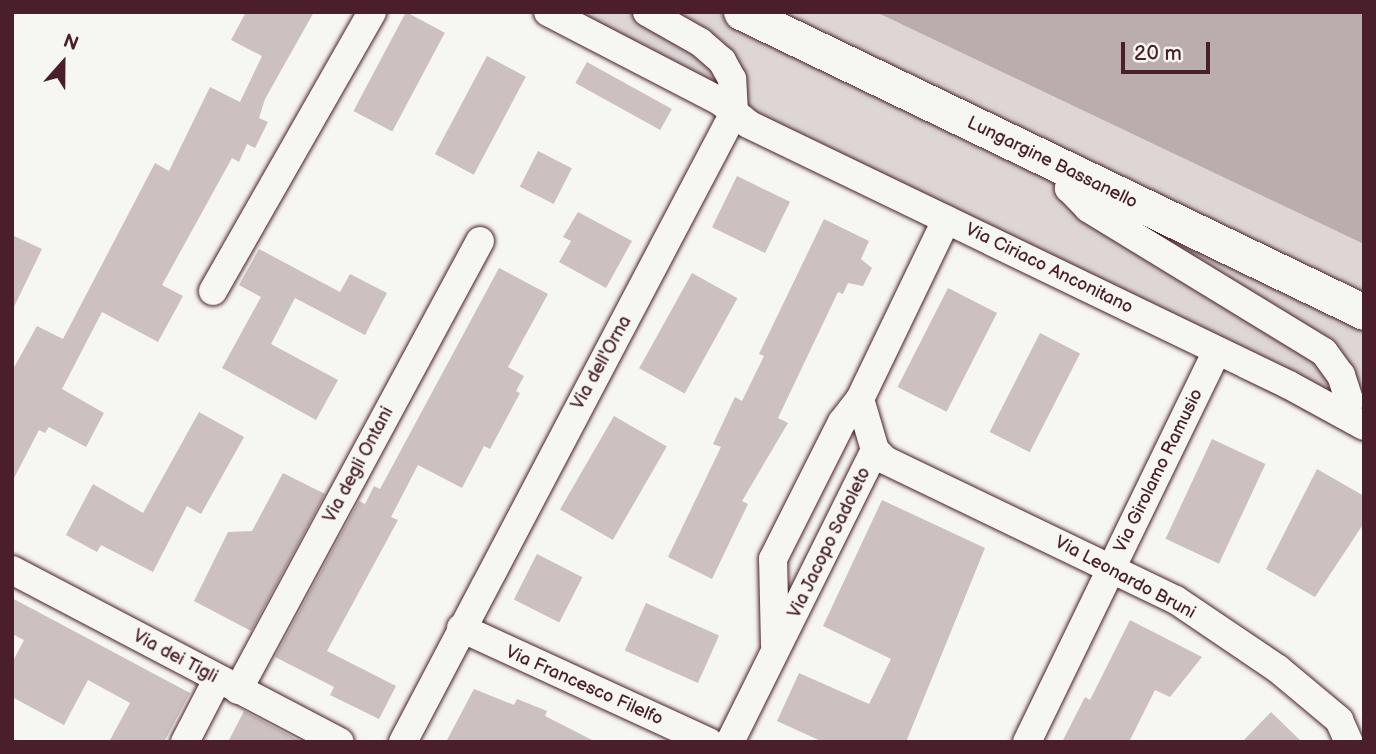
<!DOCTYPE html>
<html>
<head>
<meta charset="utf-8">
<style>
  body { margin:0 }
  #map { position:relative; width:1376px; height:754px; overflow:hidden; background:#f6f6f2; font-family:"Balsamiq Sans",sans-serif }
  div>[style] { position:absolute }
  .green>* { inset:0; background:#ddd6d5 }
  .water>* { inset:0; background:#bbadae }
  .building>* { inset:0; background:#ccc1c0; transform-origin:0 0 }
  .roads { filter:drop-shadow(0 0 2px #4a1f2b) drop-shadow(0 0 2px #4a1f2b) }
  .minor>* { height:28px; margin:-14px; padding:0 14px; transform-origin:14px; border-radius:14px; background:#f6f6f2 }
  .tertiary>* { height:35px; margin:-17.5px; padding:0 17.5px; transform-origin:17.5px; border-radius:17.5px; background:#f6f6f2 }
  span { translate:-50% -50%; white-space:nowrap; text-align:center; line-height:1.15; -webkit-text-stroke:5px #f6f6f2; paint-order:stroke }
  .street-label { font-size:18px; color:#4a1f2b }
  .frame { position:absolute; inset:0; border:14px solid #4a1f2b; pointer-events:none }
  .north { position:absolute; left:28px; top:28px; width:70px; height:70px; -webkit-text-stroke:5px #f6f6f2; paint-order:stroke; rotate:21deg; font-size:19px; font-weight:700; line-height:28px; text-align:center; color:#4a1f2b }
  .north::after { content:''; display:block; margin:auto; width:24px; height:32px; background:#4a1f2b; clip-path:polygon(50% 0,100% 100%,50% 72%,0 100%) }
  .scale { position:absolute; left:1121px; top:42px; width:89px; height:32px; box-sizing:border-box; border:4px solid #4a1f2b; border-top:0; padding-left:9px; font-size:21px; line-height:24px; white-space:nowrap; color:#4a1f2b; -webkit-text-stroke:5px #f6f6f2; paint-order:stroke }
</style>
</head>
<body>
<div id="map">
  <div class="green">
    <div style="clip-path:polygon(532px 12px,1364px 12px,1364px 443px,720px 101px)"></div>
  </div>
  <div class="water">
    <div style="clip-path:polygon(876px 12px,1364px 12px,1364px 244px)"></div>
  </div>
  <div class="building">
    <div style="clip-path:polygon(246px 12px,314px 12px,265px 99px,259px 118px,268px 122px,255px 148px,247px 144px,239px 162px,232px 158px,162px 285px,183px 296px,158px 342px,102px 312px,62px 389px,104px 413px,86px 447px,49px 427px,45px 433px,39px 430px,12px 482px,12px 371px,37px 326px,63px 339px,155px 163px,169px 171px,210px 87px,240px 102px,262px 56px,231px 40px)"></div>
    <div style="left:406px;top:12px;width:44px;height:112px;rotate:28deg"></div>
    <div style="left:487px;top:56px;width:44px;height:111px;rotate:28deg"></div>
    <div style="left:587px;top:62px;width:97px;height:24px;rotate:29deg"></div>
    <div style="left:538px;top:151px;width:38px;height:40px;rotate:27deg"></div>
    <div style="left:737px;top:176px;width:59px;height:57px;rotate:26deg"></div>
    <div style="clip-path:polygon(578px 212px,632px 241px,606px 288px,559px 262px,571px 241px,563px 237px)"></div>
    <div style="clip-path:polygon(824px 219px,869px 241px,861px 259px,872px 268px,863px 286px,848px 283px,843px 294px,838px 292px,778px 418px,788px 423px,742px 501px,748px 504px,712px 579px,668px 557px,721px 447px,713px 444px,735px 397px,742px 401px,764px 356px,759px 354px)"></div>
    <div style="clip-path:polygon(12px 235px,42px 249px,12px 311px)"></div>
    <div style="clip-path:polygon(259px 249px,340px 292px,350px 274px,387px 293px,365px 335px,295px 298px,271px 344px,338px 380px,316px 420px,222px 368px,261px 297px,239px 285px)"></div>
    <div style="clip-path:polygon(499px 268px,548px 294px,508px 367px,524px 376px,516px 391px,520px 393px,490px 449px,484px 446px,462px 488px,418px 465px,391px 517px,398px 520px,327px 651px,396px 686px,379px 719px,330px 695px,334px 687px,275px 657px,359px 501px,365px 504px,374px 486px,380px 489px)"></div>
    <div style="left:692px;top:273px;width:52px;height:109px;rotate:29deg"></div>
    <div style="left:948px;top:288px;width:55px;height:111px;rotate:27deg"></div>
    <div style="left:1040px;top:333px;width:45px;height:111px;rotate:27deg"></div>
    <div style="clip-path:polygon(199px 412px,244px 437px,201px 514px,187px 506px,153px 572px,101px 545px,97px 552px,66px 535px,93px 484px,143px 513px)"></div>
    <div style="left:614px;top:416px;width:61px;height:108px;rotate:30deg"></div>
    <div style="left:1212px;top:439px;width:59px;height:110px;rotate:25deg"></div>
    <div style="clip-path:polygon(1317px 469px,1364px 496px,1364px 523px,1315px 597px,1266px 569px)"></div>
    <div style="clip-path:polygon(283px 473px,325px 494px,251px 631px,194px 601px,228px 532px,252px 531px)"></div>
    <div style="clip-path:polygon(882px 500px,985px 548px,906px 742px,823px 742px,777px 721px,799px 673px,869px 704px,891px 659px,823px 626px)"></div>
    <div style="left:537px;top:554px;width:51px;height:51px;rotate:27deg"></div>
    <div style="clip-path:polygon(12px 598px,190px 693px,164px 742px,109px 742px,130px 703px,88px 680px,64px 725px,12px 697px,12px 663px,24px 640px,12px 634px)"></div>
    <div style="left:646px;top:603px;width:80px;height:52px;rotate:24deg"></div>
    <div style="clip-path:polygon(1130px 620px,1202px 657px,1170px 697px,1155px 690px,1129px 742px,1062px 742px,1085px 697px,1090px 700px)"></div>
    <div style="clip-path:polygon(474px 689px,514px 705px,517px 699px,547px 711px,545px 716px,596px 742px,446px 742px)"></div>
    <div style="clip-path:polygon(244px 711px,302px 742px,228px 742px)"></div>
    <div style="clip-path:polygon(1271px 712px,1302px 742px,1242px 742px)"></div>
  </div>
  <div class="roads">
    <div class="minor">
      <div style="left:548px;top:12px;width:194px;rotate:27.4deg"></div>
      <div style="left:720px;top:101px;width:36px;rotate:39deg"></div>
      <div style="left:748px;top:124px;width:601px;rotate:25.75deg"></div>
      <div style="left:1289px;top:385px;width:85px;rotate:28.7deg"></div>
      <div style="left:1073px;top:174px;width:15px;rotate:106deg"></div>
      <div style="left:1069px;top:188px;width:28px;rotate:46deg"></div>
      <div style="left:1088px;top:208px;width:276px;rotate:31.4deg"></div>
      <div style="left:1324px;top:352px;width:29px;rotate:54deg"></div>
      <div style="left:1341px;top:375px;width:26px;rotate:72deg"></div>
      <div style="left:1349px;top:400px;width:15px;rotate:101deg"></div>
      <div style="left:213px;top:291px;width:321px;rotate:-60.3deg"></div>
      <div style="left:875px;top:450px;width:14px;rotate:45deg"></div>
      <div style="left:885px;top:460px;width:323px;rotate:25.7deg"></div>
      <div style="left:1176px;top:600px;width:123px;rotate:34.1deg"></div>
      <div style="left:1278px;top:669px;width:80px;rotate:39.9deg"></div>
      <div style="left:1339px;top:720px;width:24px;rotate:66deg"></div>
      <div style="left:12px;top:570px;width:370px;rotate:27.7deg"></div>
      <div style="left:461px;top:628px;width:273px;rotate:24.7deg"></div>
      <div style="left:775px;top:645px;width:86px;rotate:-91.3deg"></div>
      <div style="left:773px;top:559px;width:153px;rotate:-63.3deg"></div>
      <div style="left:842px;top:422px;width:29px;rotate:-52deg"></div>
      <div style="left:860px;top:399px;width:199px;rotate:-64.3deg"></div>
      <div style="left:238px;top:690px;width:510px;rotate:-61.68deg"></div>
      <div style="left:185px;top:742px;width:70px;rotate:-62.7deg"></div>
      <div style="left:403px;top:742px;width:711px;rotate:-62.25deg"></div>
      <div style="left:734px;top:113px;width:34px;rotate:-93deg"></div>
      <div style="left:732px;top:79px;width:21px;rotate:-119deg"></div>
      <div style="left:722px;top:61px;width:29px;rotate:-139deg"></div>
      <div style="left:700px;top:42px;width:61px;rotate:-150.5deg"></div>
      <div style="left:730px;top:742px;width:326px;rotate:-63.6deg"></div>
      <div style="left:875px;top:450px;width:53px;rotate:-106.4deg"></div>
      <div style="left:1027px;top:742px;width:435px;rotate:-64.1deg"></div>
    </div>
    <div class="tertiary">
      <div style="left:741px;top:12px;width:691px;rotate:25.71deg"></div>
    </div>
  </div>
  <div class="street-label">
    <span style="left:1052px;top:163px;rotate:26deg">Lungargine Bassanello</span>
    <span style="left:1049px;top:269px;rotate:26deg">Via Ciriaco Anconitano</span>
    <span style="left:602px;top:363px;rotate:-61deg">Via dell'Orna</span>
    <span style="left:359px;top:465px;rotate:-62deg">Via degli Ontani</span>
    <span style="left:1159px;top:471px;rotate:-64deg">Via Girolamo Ramusio</span>
    <span style="left:830px;top:543px;rotate:-64deg">Via Jacopo Sadoleto</span>
    <span style="left:1125px;top:578px;rotate:28deg">Via Leonardo Bruni</span>
    <span style="left:175px;top:657px;rotate:28deg">Via dei Tigli</span>
    <span style="left:584px;top:686px;rotate:24deg">Via Francesco Filelfo</span>
  </div>
  <div class="frame"></div>
  <div class="north">N</div>
  <div class="scale">20 m</div>
</div>
</body>
</html>
